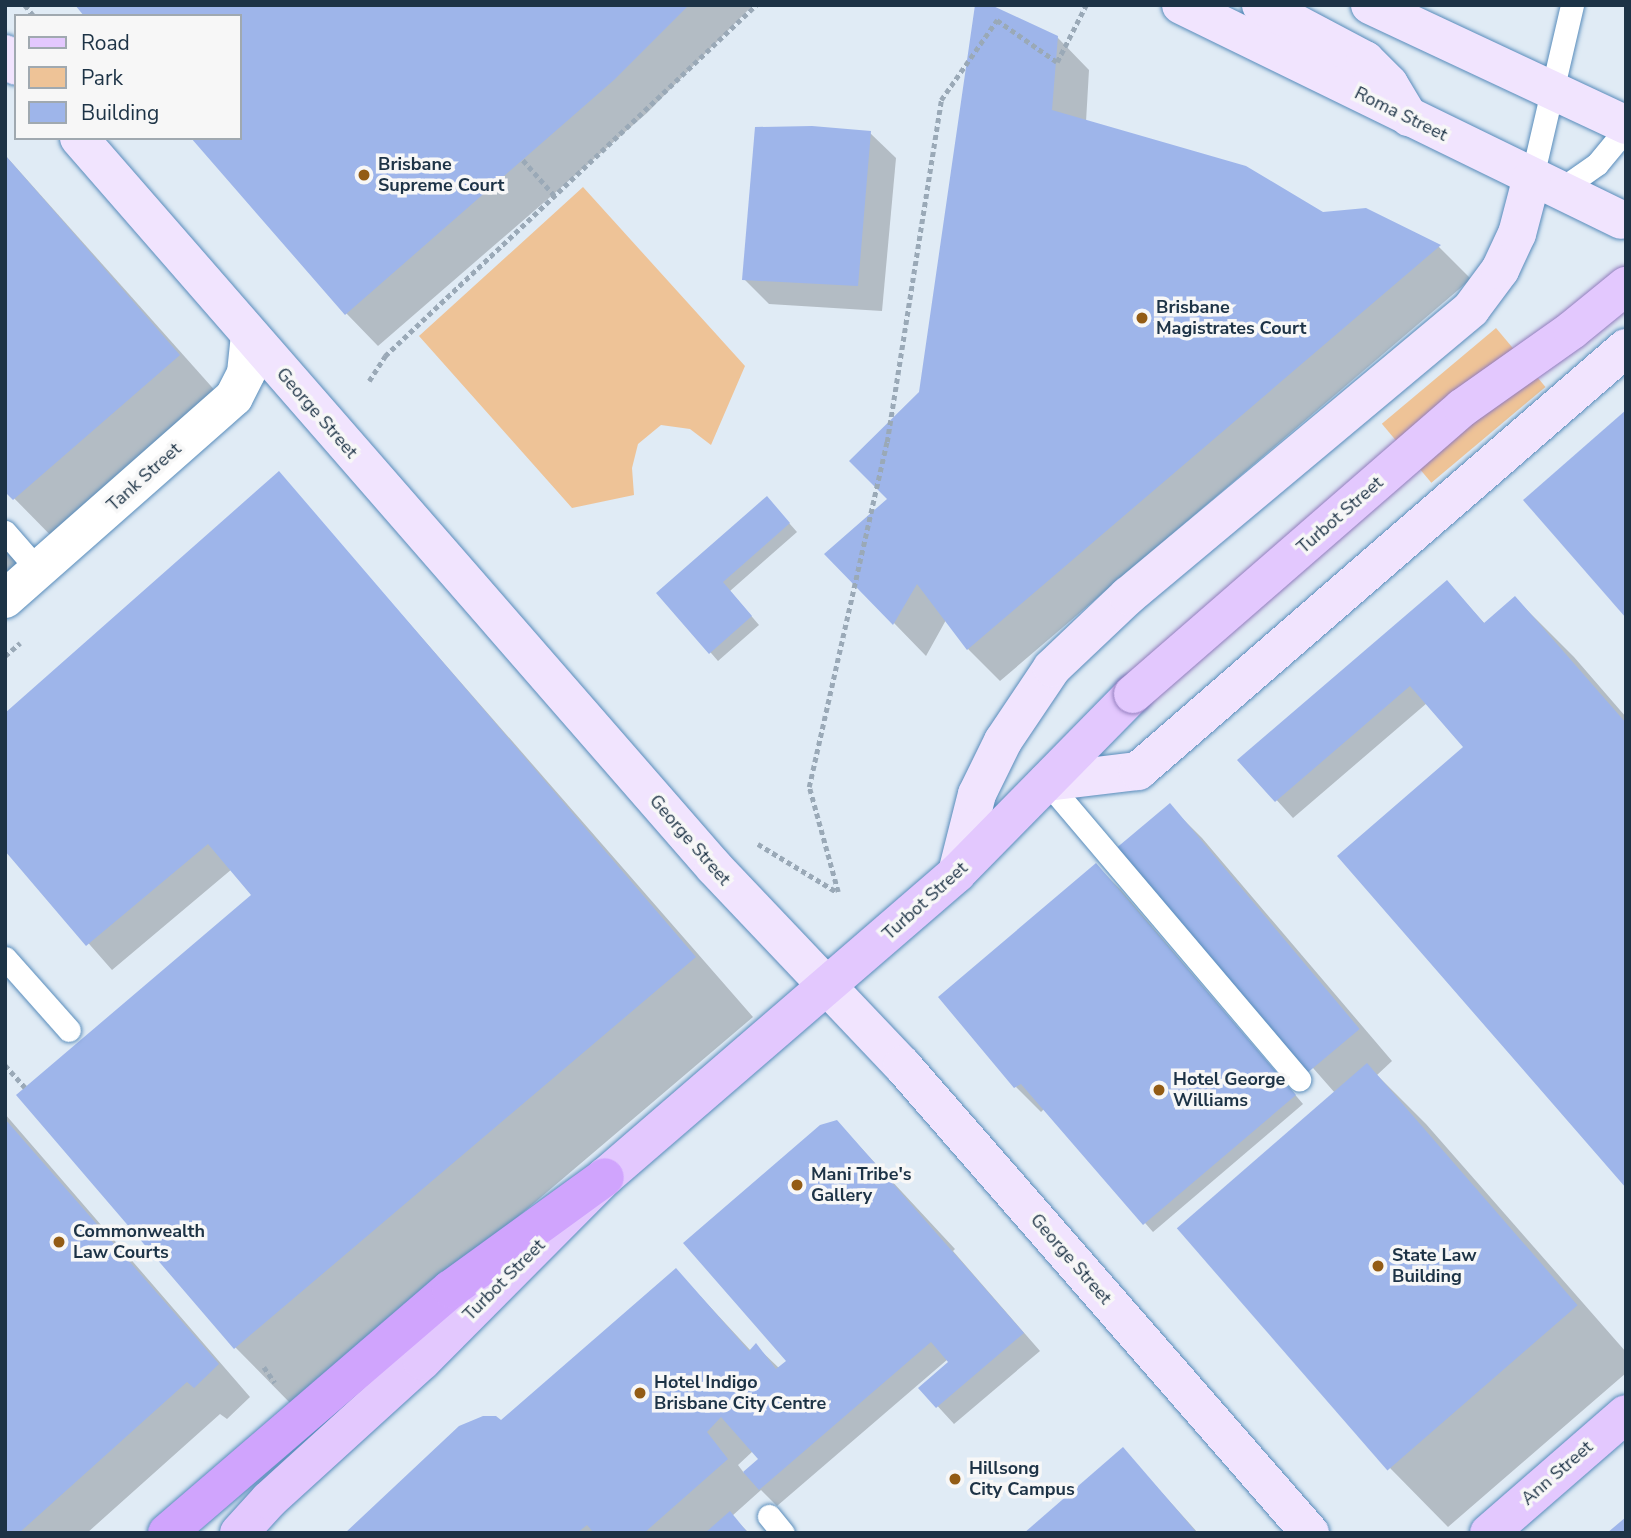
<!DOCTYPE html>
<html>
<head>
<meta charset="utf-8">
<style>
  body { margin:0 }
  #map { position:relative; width:1631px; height:1538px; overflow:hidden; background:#e0ebf5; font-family:"Nunito Sans",sans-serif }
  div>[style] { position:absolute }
  .green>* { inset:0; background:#eec397; transform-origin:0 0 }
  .shadow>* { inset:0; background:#0003 }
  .building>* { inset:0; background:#9eb5ea; transform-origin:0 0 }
  .path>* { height:4.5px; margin-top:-2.25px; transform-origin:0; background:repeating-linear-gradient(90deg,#9aa9b7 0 5px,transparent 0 8.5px) }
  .roads { filter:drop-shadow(0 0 2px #588cbb) drop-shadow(0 0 2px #588cbb) }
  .lane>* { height:23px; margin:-11.5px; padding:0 11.5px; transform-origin:11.5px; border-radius:11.5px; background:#fff }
  .street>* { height:38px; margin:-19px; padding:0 19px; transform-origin:19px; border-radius:19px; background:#fff }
  .secondary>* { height:38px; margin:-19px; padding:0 19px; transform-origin:19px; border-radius:19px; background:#f1e4fe }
  .primary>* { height:38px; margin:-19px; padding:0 19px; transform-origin:19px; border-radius:19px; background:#e3c8fe }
  .highway>* { height:38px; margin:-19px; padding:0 19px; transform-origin:19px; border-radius:19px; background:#d0a4fd }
  .bridges { filter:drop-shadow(0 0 2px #917cbd) drop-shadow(0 0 2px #917cbd) }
  .primary-bridge>* { height:38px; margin:-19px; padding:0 19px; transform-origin:19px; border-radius:19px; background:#e3c8fe }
  .dots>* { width:19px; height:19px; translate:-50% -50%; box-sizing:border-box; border:4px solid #f7f7f7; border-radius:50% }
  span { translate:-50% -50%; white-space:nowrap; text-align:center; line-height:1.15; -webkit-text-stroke:7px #f7f7f7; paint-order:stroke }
  .street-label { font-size:18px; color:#1d3346 }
  .poi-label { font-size:18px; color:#1d3346; font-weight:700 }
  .left { translate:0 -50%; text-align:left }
  .frame { position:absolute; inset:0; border:7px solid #1d3346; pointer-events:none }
  .legend { position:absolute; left:14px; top:14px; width:228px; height:126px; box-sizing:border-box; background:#f7f7f7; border:2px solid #a0a9b0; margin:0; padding:9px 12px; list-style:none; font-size:21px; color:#1d3346 }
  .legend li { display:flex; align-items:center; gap:14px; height:35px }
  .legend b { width:35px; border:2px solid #a0a9b0 }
</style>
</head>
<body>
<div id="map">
  <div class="green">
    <div style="clip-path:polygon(583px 187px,745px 366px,711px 445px,690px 429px,661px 425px,638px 444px,632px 468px,634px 495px,572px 508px,419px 336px)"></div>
    <div style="left:1496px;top:328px;width:77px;height:149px;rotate:50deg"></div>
  </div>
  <div class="shadow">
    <div style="clip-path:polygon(77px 5px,753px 5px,647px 113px,378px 346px,346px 313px,240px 138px,240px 16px)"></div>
    <div style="clip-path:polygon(1057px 37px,1089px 70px,1086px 122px,1322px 214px,1366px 210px,1439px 247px,1471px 279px,1000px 681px,968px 649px,946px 620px,926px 656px,827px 554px,889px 499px,920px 392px)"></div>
    <div style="clip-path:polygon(870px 133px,896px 158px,882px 311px,769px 304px,744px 279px)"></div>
    <div style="clip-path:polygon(5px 155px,235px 413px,71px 556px,5px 489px)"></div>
    <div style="clip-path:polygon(279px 474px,753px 1017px,294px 1407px,236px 1348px,18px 1095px,253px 895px,232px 869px,112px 970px,5px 848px)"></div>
    <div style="clip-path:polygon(775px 507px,797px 532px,730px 591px,759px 625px,718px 661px,659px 593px)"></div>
    <div style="clip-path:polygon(5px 539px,25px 560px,5px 577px)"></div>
    <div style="clip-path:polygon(1447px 582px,1485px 624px,1515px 598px,1574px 657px,1626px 717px,1626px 1186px,1465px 747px,1427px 703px,1293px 818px,1240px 760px)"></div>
    <div style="clip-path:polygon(1170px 806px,1202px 838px,1392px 1061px,1377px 1075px,1426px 1124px,1626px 1352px,1626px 1373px,1448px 1527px,1390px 1468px,1180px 1229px,1335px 1093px,1120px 848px)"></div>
    <div style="clip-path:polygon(1096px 865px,1121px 890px,1303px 1104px,1153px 1232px,1044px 1109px,1041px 1112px,1016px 1087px)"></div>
    <div style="clip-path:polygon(5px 1114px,250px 1397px,227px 1419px,220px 1414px,87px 1533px,5px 1533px)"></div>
    <div style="clip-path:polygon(evenodd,837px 1122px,955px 1249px,953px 1251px,1040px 1351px,954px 1424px,921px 1388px,950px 1362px,948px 1359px,777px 1506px,761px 1490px,732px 1516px,749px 1533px,348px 1533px,501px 1422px,676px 1270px,751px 1351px,756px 1346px,780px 1369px,788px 1362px,837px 1122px,753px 1451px,760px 1459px,744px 1473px,738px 1465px,753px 1451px)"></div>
    <div style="clip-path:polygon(1123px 1449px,1198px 1533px,1026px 1533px)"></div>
  </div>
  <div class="building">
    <div style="clip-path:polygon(75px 5px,689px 5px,614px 80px,345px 315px,191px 138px,240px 138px,240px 16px,84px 16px)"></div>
    <div style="clip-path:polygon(975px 5px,991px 5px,1058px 36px,1052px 110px,1246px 166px,1323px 212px,1366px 208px,1441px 245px,967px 650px,917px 584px,893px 625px,824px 554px,887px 499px,849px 461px,919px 392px)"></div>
    <div style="clip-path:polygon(812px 126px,871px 131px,858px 286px,742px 280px,755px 127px)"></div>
    <div style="clip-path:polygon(5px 155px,180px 355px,13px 500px,5px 492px)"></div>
    <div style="clip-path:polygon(1626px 410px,1626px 618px,1523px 500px)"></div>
    <div style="clip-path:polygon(279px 471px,696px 957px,234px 1349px,16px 1095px,251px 895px,208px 844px,86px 946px,5px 851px,5px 713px)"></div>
    <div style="clip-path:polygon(767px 496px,790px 523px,723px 582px,752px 616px,709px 654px,656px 593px)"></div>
    <div style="clip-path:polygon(1447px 580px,1484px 623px,1515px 596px,1626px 723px,1626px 1188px,1337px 856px,1463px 747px,1410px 686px,1275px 802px,1237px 760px)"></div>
    <div style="left:1170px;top:803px;width:295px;height:70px;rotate:50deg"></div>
    <div style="clip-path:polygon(1096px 863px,1296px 1095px,1143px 1225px,1021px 1084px,1014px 1088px,938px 997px)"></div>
    <div style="left:1367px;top:1063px;width:321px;height:252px;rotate:49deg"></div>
    <div style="clip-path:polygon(5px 1119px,219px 1364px,194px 1388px,187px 1382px,19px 1533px,5px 1533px)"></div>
    <div style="clip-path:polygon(837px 1120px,1024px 1333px,936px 1408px,918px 1388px,948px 1362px,931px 1342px,759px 1490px,743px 1472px,758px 1459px,721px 1417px,707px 1432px,728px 1459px,644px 1533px,594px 1533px,587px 1525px,577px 1533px,345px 1533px,459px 1426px,483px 1416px,496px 1416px,501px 1420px,676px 1268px,749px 1351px,756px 1343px,776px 1369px,786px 1361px,683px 1243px,820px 1125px)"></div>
    <div style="clip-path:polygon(1123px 1447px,1197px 1533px,1024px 1533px)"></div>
    <div style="clip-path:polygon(730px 1511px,748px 1533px,705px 1533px)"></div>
    <div style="clip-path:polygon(1626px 1517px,1626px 1533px,1607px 1533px)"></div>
  </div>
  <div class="path">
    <div style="left:25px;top:5px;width:13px;rotate:51deg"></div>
    <div style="left:523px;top:160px;width:48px;rotate:48.4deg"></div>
    <div style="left:369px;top:381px;width:30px;rotate:-57deg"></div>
    <div style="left:385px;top:356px;width:511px;rotate:-43.41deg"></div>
    <div style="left:5px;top:656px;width:20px;rotate:-41deg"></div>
    <div style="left:758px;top:844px;width:92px;rotate:31.3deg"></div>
    <div style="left:838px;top:892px;width:109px;rotate:-105.4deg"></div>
    <div style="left:809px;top:787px;width:354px;rotate:-77.3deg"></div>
    <div style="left:887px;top:442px;width:346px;rotate:-81deg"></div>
    <div style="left:941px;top:100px;width:98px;rotate:-55deg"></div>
    <div style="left:997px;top:20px;width:73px;rotate:35deg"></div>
    <div style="left:1057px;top:62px;width:64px;rotate:-63deg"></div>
    <div style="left:5px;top:1065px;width:30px;rotate:48deg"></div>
    <div style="left:264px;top:1367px;width:19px;rotate:55deg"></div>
  </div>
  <div class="roads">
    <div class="lane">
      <div style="left:1532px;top:177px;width:177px;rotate:-76.9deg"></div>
      <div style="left:1560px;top:190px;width:45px;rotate:-35.1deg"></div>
      <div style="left:1597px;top:164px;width:45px;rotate:-50.4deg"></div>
      <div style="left:5px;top:532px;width:52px;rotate:48.9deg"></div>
      <div style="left:1047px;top:782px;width:390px;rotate:49.7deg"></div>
      <div style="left:5px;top:958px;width:96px;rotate:48.4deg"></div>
      <div style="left:769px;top:1516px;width:22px;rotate:51deg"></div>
    </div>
    <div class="street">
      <div style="left:5px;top:599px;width:305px;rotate:-41.4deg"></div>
      <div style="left:234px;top:397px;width:27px;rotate:-63deg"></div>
      <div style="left:246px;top:373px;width:37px;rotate:-84deg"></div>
    </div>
    <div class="secondary">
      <div style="left:1181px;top:5px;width:490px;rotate:26deg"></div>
      <div style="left:1261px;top:5px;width:118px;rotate:27.9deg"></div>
      <div style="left:1365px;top:60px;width:34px;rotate:45deg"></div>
      <div style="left:1389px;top:84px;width:39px;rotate:59deg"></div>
      <div style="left:1370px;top:5px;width:283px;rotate:25.1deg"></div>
      <div style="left:5px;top:54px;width:16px;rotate:47deg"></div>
      <div style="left:79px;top:138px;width:967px;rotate:48.94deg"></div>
      <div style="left:714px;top:867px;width:273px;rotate:46.5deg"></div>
      <div style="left:902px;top:1065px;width:621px;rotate:48.92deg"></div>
      <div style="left:1047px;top:782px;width:92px;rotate:-6.9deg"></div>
      <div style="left:1138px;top:771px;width:646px;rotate:-40.92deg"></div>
      <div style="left:957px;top:873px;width:81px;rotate:-75.8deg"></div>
      <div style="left:977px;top:794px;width:59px;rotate:-63.9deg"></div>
      <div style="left:1003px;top:741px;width:88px;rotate:-56.1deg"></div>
      <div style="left:1052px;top:668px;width:105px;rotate:-43.5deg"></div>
      <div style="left:1128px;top:596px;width:447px;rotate:-39.9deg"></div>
      <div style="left:1471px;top:309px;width:49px;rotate:-53.4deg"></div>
      <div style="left:1500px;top:270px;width:40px;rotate:-65deg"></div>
      <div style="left:1517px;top:234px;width:59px;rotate:-75.3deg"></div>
    </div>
    <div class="primary">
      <div style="left:239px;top:1533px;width:45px;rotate:-47.7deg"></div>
      <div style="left:269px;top:1500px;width:207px;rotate:-42.3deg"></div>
      <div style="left:422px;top:1361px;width:260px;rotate:-45.2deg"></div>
      <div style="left:605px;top:1177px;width:465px;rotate:-40.8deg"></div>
      <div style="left:957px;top:873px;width:251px;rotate:-45.5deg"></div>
      <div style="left:1489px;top:1533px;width:181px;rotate:-41deg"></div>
    </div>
    <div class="highway">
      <div style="left:167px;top:1533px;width:374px;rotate:-40.7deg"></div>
      <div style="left:451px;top:1289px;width:190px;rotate:-36deg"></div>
    </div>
  </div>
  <div class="bridges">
    <div class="primary-bridge">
      <div style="left:1133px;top:694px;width:436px;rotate:-41deg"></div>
      <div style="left:1462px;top:408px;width:135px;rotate:-35.3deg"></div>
      <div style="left:1572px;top:330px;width:70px;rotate:-39.2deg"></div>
    </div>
  </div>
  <div class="dots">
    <div style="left:364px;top:175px;background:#935c15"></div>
    <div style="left:1142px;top:318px;background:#935c15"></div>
    <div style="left:1159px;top:1090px;background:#935c15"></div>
    <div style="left:797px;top:1185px;background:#935c15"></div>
    <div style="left:59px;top:1242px;background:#935c15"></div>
    <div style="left:1378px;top:1266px;background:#935c15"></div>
    <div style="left:640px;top:1393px;background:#935c15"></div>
    <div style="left:955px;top:1479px;background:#935c15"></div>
  </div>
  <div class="street-label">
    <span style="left:1401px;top:114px;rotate:26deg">Roma Street</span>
    <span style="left:317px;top:413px;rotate:49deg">George Street</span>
    <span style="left:144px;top:477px;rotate:-42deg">Tank Street</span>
    <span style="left:1340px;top:515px;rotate:-41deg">Turbot Street</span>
    <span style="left:690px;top:840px;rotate:49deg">George Street</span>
    <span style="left:925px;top:901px;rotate:-42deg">Turbot Street</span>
    <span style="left:1071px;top:1259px;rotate:49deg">George Street</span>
    <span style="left:504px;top:1280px;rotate:-45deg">Turbot Street</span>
    <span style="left:1557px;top:1473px;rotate:-41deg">Ann Street</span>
  </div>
  <div class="poi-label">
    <span class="left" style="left:378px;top:175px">Brisbane<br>Supreme Court</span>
    <span class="left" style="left:1156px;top:318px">Brisbane<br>Magistrates Court</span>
    <span class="left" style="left:1173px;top:1090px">Hotel George<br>Williams</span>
    <span class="left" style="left:811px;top:1185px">Mani Tribe's<br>Gallery</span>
    <span class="left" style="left:73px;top:1242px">Commonwealth<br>Law Courts</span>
    <span class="left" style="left:1392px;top:1266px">State Law<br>Building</span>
    <span class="left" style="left:654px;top:1393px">Hotel Indigo<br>Brisbane City Centre</span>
    <span class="left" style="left:969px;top:1479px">Hillsong<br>City Campus</span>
  </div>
  <div class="frame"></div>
  <ul class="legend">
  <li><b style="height:9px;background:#e3c8fe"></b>Road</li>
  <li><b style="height:19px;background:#eec397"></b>Park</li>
  <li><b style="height:19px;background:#9eb5ea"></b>Building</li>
  </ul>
</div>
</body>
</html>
